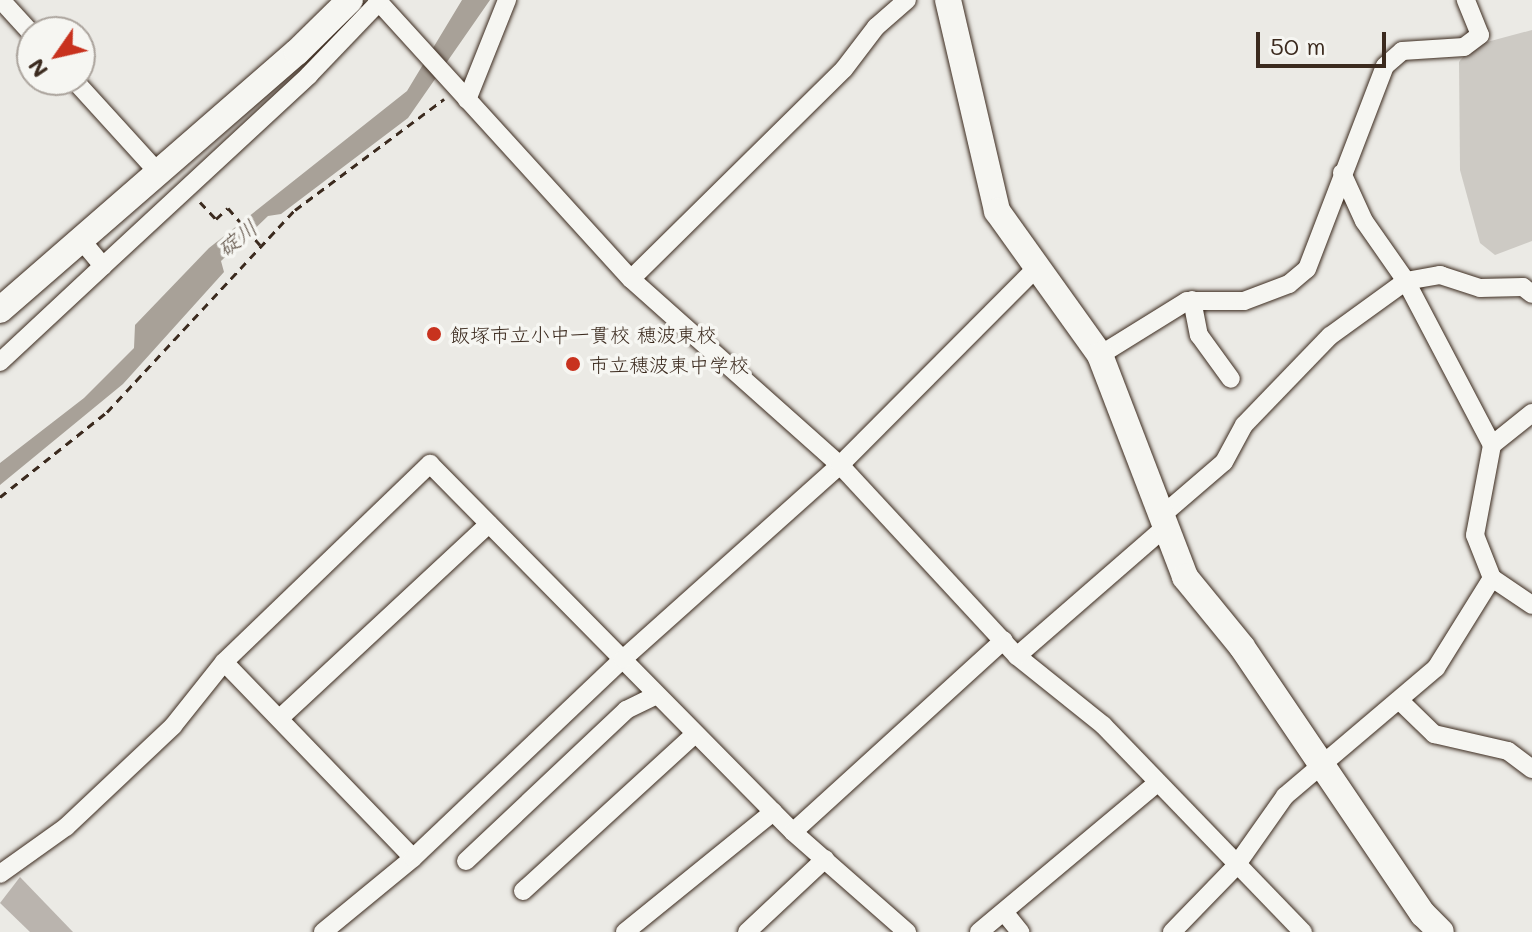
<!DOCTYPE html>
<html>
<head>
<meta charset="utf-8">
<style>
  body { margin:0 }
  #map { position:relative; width:1532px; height:932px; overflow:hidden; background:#ebeae5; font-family:Mali,"Klee One",sans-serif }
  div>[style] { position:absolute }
  .green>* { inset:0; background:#cdcac4 }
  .water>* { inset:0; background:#a8a198 }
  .building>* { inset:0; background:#bab4ae }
  .path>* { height:3px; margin-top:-1.5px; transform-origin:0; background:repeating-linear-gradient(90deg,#3b2a1e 0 8px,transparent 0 14px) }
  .roads { filter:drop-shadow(0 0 2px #3b2a1e) drop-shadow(0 0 2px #3b2a1e) }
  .street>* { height:18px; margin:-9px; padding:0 9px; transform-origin:9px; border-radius:9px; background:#f6f6f2 }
  .secondary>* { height:26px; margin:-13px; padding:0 13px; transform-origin:13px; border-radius:13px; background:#f6f6f2 }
  .dots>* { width:22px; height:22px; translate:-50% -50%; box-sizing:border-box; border:4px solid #f6f6f2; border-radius:50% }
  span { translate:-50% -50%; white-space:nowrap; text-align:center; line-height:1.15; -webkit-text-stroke:7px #f6f6f2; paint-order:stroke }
  .poi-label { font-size:20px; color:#3b2a1e }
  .left { translate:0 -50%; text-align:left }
  .water-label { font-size:22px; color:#615449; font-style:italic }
  .north { position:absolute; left:16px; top:16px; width:80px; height:80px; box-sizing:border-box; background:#f6f6f2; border:2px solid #aba49d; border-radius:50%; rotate:236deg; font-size:22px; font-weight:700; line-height:32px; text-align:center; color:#3b2a1e }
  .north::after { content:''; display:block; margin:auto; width:28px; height:36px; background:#c8321e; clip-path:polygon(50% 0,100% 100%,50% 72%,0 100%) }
  .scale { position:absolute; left:1256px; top:32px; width:130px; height:36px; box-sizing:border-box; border:4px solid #3b2a1e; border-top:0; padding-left:10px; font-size:24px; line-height:28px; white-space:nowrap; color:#3b2a1e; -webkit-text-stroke:6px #f6f6f2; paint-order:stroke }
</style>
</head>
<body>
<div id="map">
  <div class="green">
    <div style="clip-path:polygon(1532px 30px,1532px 241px,1495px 255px,1480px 243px,1460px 170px,1459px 62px,1472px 46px)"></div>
  </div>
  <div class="water">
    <div style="clip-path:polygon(462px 0,490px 0,408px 118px,281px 214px,268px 216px,221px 261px,224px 272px,123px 384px,0 485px,0 463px,84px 398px,134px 348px,135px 325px,209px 248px,407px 91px)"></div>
  </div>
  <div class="building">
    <div style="clip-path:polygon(20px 877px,73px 932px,30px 932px,0 903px)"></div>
  </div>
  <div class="path">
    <div style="left:200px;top:202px;width:23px;rotate:47deg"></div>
    <div style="left:216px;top:219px;width:16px;rotate:-43deg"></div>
    <div style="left:228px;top:208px;width:49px;rotate:49.1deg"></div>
    <div style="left:0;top:497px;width:137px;rotate:-38.5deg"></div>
    <div style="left:107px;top:412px;width:276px;rotate:-47.1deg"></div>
    <div style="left:295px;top:210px;width:186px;rotate:-36.7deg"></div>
  </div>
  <div class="roads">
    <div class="street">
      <div style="left:1px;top:0;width:46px;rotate:47.6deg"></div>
      <div style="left:377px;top:0;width:377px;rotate:47.7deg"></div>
      <div style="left:631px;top:279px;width:280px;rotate:41.7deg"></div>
      <div style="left:840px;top:465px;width:260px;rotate:47.2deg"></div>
      <div style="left:1017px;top:656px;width:110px;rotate:38.7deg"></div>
      <div style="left:1103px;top:725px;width:288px;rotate:46deg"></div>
      <div style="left:74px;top:80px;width:122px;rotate:47.7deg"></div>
      <div style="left:467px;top:100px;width:108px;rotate:-68.2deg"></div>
      <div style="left:103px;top:266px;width:281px;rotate:-42.8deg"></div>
      <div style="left:309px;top:75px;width:101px;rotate:-46.2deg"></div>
      <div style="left:631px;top:279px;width:299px;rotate:-44.6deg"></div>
      <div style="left:844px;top:69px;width:53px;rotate:-52.7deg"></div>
      <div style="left:876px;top:27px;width:41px;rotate:-41.1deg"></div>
      <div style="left:1192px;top:300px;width:36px;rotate:79deg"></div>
      <div style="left:1199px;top:335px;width:54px;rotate:54deg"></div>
      <div style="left:1100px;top:355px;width:102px;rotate:-31.8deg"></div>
      <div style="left:1187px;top:301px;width:57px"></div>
      <div style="left:1244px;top:301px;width:48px;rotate:-20.7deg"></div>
      <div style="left:1289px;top:284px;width:23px;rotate:-40deg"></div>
      <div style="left:1307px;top:269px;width:217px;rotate:-69deg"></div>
      <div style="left:1385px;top:66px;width:23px;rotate:-41deg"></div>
      <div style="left:1402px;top:51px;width:62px;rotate:-3.7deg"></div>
      <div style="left:1464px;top:47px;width:20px;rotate:-37deg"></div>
      <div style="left:1480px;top:35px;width:38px;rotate:-112deg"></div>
      <div style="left:0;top:362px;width:141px;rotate:-43deg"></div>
      <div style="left:103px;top:266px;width:35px;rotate:-130deg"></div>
      <div style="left:1492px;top:445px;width:51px;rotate:-38.7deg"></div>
      <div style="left:1160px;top:517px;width:84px;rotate:-40.7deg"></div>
      <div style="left:1224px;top:462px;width:42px;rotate:-61.6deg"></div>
      <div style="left:1244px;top:425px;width:124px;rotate:-46deg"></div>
      <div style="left:1330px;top:336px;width:94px;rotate:-35.9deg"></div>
      <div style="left:1406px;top:281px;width:35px;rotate:-10deg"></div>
      <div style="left:1440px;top:275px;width:42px;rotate:18deg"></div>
      <div style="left:1480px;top:288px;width:43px;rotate:-1.3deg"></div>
      <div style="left:1523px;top:287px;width:11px;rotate:38deg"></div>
      <div style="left:1492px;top:578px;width:48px;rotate:34deg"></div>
      <div style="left:1017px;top:656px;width:195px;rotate:-41deg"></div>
      <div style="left:224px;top:662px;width:286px;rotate:-43.9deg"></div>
      <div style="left:430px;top:464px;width:517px;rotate:45.39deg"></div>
      <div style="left:793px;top:832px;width:152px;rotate:41.3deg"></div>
      <div style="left:1399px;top:700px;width:49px;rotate:44.2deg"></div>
      <div style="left:1434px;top:734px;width:76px;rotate:12.9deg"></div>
      <div style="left:1508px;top:751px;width:30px;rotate:37deg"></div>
      <div style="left:280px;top:718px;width:285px;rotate:-42.9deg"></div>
      <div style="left:793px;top:832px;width:285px;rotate:-42.3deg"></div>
      <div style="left:466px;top:861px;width:220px;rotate:-43.3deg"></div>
      <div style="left:626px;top:710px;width:34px;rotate:-26deg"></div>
      <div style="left:0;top:874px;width:81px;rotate:-35.5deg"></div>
      <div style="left:66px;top:827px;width:147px;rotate:-43.3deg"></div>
      <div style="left:173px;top:726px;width:82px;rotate:-51.4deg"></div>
      <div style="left:224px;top:662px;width:272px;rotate:46deg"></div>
      <div style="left:523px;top:891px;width:233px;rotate:-42.4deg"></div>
      <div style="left:1004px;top:912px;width:26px;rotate:51deg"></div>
      <div style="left:323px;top:932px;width:117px;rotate:-39.4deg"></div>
      <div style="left:413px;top:858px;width:289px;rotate:-43.5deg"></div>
      <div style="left:623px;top:659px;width:291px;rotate:-41.8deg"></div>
      <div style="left:840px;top:465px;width:278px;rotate:-45.1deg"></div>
      <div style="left:625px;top:932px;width:191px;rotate:-39deg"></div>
      <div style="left:747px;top:932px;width:107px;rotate:-43.1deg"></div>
      <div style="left:979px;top:932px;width:232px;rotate:-39.9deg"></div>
      <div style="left:1172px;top:932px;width:91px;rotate:-45.9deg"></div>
      <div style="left:1235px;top:867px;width:87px;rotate:-54.8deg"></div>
      <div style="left:1285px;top:796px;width:198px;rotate:-40.3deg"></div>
      <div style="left:1436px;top:668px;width:106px;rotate:-58.1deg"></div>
      <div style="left:1492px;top:578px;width:46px;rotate:-111.6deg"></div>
      <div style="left:1475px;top:535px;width:92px;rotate:-79.3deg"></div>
      <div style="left:1492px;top:445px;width:185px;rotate:-117.7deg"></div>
      <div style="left:1406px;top:281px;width:73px;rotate:-125deg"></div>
      <div style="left:1364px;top:221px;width:53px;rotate:-114.6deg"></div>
    </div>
    <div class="secondary">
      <div style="left:948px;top:0;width:217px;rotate:76.9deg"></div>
      <div style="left:997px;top:211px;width:177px;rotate:54.4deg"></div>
      <div style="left:1100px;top:355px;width:238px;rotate:69deg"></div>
      <div style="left:1185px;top:577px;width:90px;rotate:50.8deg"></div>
      <div style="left:1242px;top:647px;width:323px;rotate:55.9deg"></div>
      <div style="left:1423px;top:914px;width:25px;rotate:45deg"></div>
      <div style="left:0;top:310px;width:393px;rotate:-41deg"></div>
      <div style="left:297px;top:52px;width:74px;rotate:-44.5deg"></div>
    </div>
  </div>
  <div class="dots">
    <div style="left:434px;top:334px;background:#c8321e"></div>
    <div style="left:573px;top:364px;background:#c8321e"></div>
  </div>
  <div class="poi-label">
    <span class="left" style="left:450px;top:334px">飯塚市立小中一貫校 穂波東校</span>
    <span class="left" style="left:589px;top:364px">市立穂波東中学校</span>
  </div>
  <div class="water-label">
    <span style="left:237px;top:238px;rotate:-39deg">碇川</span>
  </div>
  <div class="north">N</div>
  <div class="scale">50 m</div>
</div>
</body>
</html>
